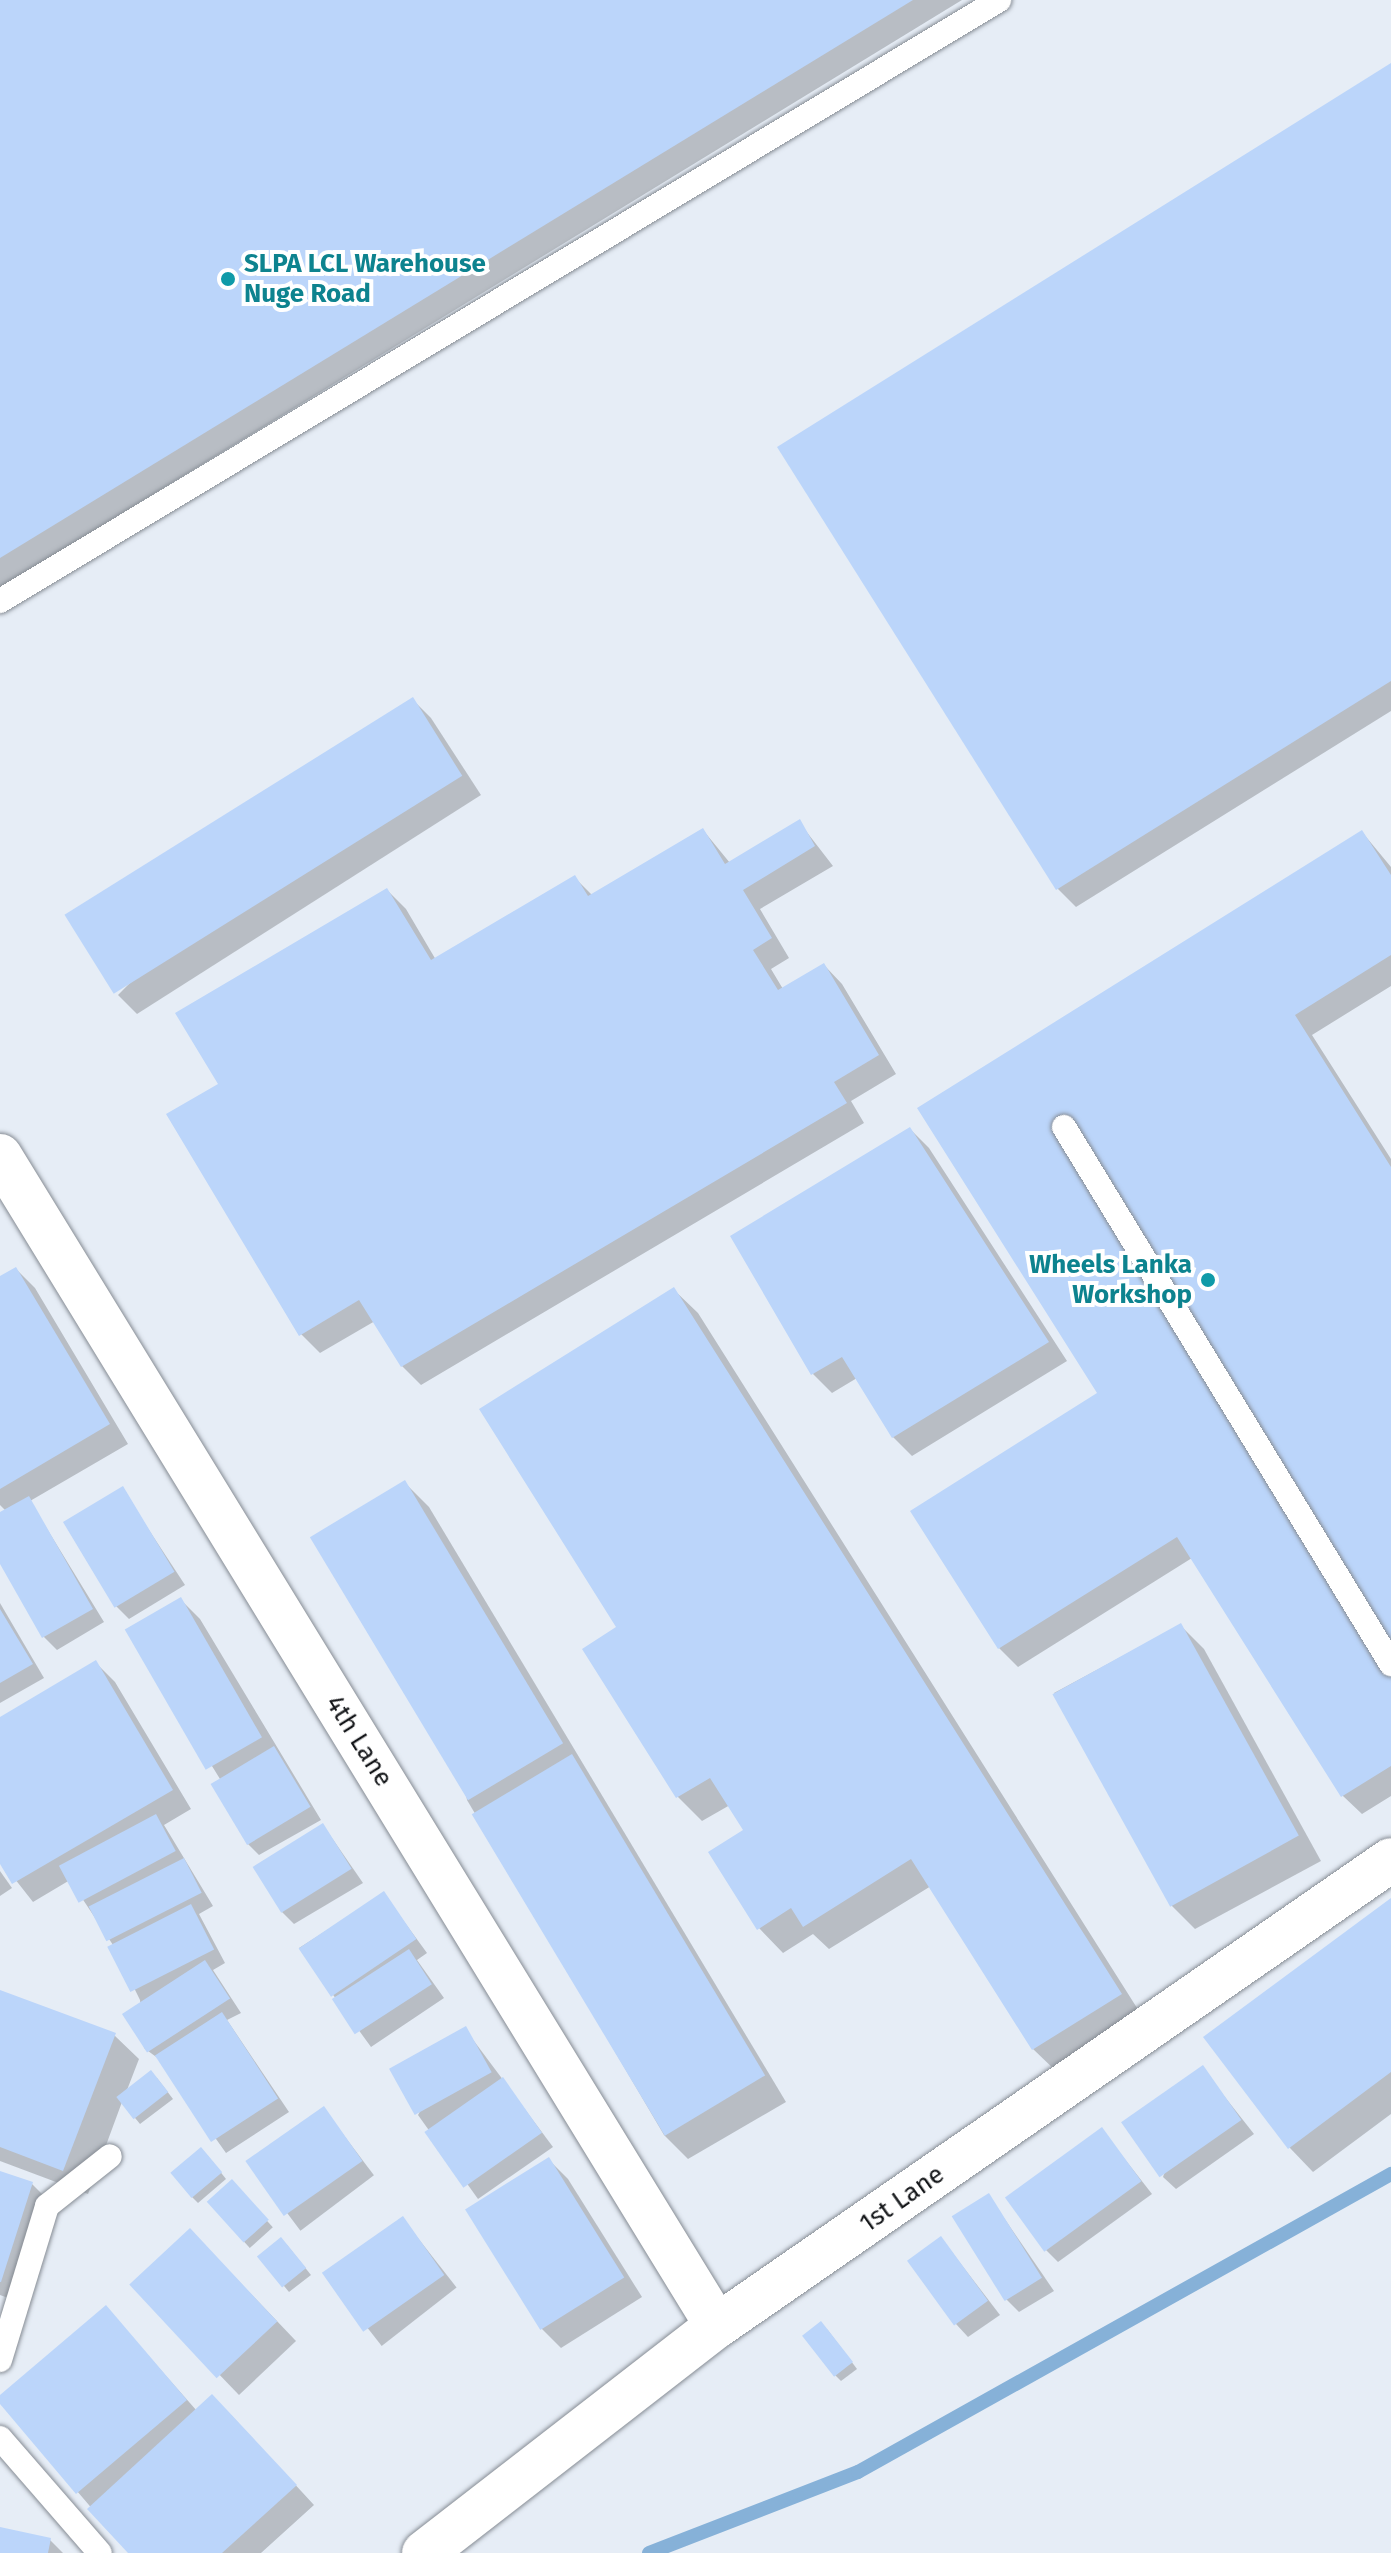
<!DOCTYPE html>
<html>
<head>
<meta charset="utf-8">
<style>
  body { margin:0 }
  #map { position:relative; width:1391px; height:2553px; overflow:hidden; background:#e6edf6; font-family:"Fira Sans",sans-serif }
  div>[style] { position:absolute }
  .shadow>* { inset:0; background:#0003; transform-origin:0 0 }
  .stream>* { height:14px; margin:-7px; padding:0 7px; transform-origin:7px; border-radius:7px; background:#86b1d8 }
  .building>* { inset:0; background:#bbd5fa; transform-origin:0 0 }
  .roads { filter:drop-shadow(0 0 2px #868c94) drop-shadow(0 0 2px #868c94) }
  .service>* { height:24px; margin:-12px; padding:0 12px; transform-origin:12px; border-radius:12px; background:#fff }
  .minor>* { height:44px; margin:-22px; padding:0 22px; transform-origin:22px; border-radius:22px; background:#fff }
  .dots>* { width:22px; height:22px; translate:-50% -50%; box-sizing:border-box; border:4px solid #fff; border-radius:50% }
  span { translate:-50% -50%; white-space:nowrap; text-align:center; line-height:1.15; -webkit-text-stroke:8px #fff; paint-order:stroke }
  .culture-label { font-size:26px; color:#0d838f; font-weight:700 }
  .left { translate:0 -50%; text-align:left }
  .right { translate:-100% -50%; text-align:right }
  .street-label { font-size:26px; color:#141619 }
</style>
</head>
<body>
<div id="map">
  <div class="shadow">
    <div style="clip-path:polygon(0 0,962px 0,0 588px)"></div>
    <div style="clip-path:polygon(1391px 65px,1391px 711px,1076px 907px,1057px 888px)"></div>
    <div style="clip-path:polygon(412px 699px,431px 718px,481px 795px,137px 1014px,118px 995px)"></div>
    <div style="clip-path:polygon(799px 822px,833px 866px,760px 909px,789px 958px,771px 969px,783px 989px,824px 965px,842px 984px,896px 1074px,851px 1101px,864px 1123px,421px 1385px,402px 1366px,375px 1321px,320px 1353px,301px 1334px,221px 1085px,387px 890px,406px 909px,436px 960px,575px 878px,593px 896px,703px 830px,730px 863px)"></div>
    <div style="clip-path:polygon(1362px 832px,1391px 867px,1391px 986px,1312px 1035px,1391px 1159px,1391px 1796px,1362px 1814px,1343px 1796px,1192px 1558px,1018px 1667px,999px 1648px,1100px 1394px)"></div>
    <div style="clip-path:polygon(910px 1129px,929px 1148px,1067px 1361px,912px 1456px,893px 1437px,857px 1378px,832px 1393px,813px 1374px)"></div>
    <div style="clip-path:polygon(16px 1269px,35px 1288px,128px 1444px,30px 1501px,104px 1622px,57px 1650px,44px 1637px,0 1560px,0 1514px,6px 1511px,0 1505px,0 1279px)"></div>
    <div style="clip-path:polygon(673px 1289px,698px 1313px,1144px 2019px,1058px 2073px,1033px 2049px,931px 1886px,829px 1949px,813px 1934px,783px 1953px,759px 1928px,746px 1830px,730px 1805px,702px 1821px,678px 1797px,585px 1650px,619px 1628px)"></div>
    <div style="clip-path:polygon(405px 1483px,429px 1507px,786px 2102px,688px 2159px,664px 2135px,467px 1800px)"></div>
    <div style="clip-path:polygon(122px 1489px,185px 1585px,129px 1619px,116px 1606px)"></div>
    <div style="clip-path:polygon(181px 1600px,200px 1619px,321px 1820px,259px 1855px,246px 1842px,220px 1779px,128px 1630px)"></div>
    <div style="clip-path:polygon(0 1603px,44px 1678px,0 1703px)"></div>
    <div style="clip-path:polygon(1180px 1625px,1204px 1649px,1321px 1861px,1195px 1929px,1171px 1905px,1054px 1693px)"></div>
    <div style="clip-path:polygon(96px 1663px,115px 1682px,191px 1809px,164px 1825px,213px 1906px,199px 1914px,225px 1963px,213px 1970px,241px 2013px,227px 2020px,289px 2112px,226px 2153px,159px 2059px,144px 2048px,140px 2000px,113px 1945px,70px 1880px,33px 1902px,0 1860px,0 1720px)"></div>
    <div style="clip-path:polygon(323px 1825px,363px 1883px,294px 1924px,281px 1911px)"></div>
    <div style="clip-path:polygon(0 1871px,12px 1888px,0 1896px)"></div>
    <div style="clip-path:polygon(384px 1894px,427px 1953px,417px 1960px,444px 1998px,371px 2047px,299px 1948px)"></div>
    <div style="clip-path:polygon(1391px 1900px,1391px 2114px,1313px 2172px,1289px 2147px)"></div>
    <div style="clip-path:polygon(0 1992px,114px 2035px,139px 2059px,127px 2090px,157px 2078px,173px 2099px,140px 2124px,122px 2102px,88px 2194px,0 2161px)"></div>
    <div style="clip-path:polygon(465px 2029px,553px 2147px,478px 2199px,418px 2115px)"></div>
    <div style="clip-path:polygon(1202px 2068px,1254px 2134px,1176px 2189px,1163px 2177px)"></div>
    <div style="left:324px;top:2109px;width:83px;height:92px;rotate:53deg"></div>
    <div style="clip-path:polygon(1102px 2130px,1152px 2194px,1058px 2262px,1045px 2249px)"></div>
    <div style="clip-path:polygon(207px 2155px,226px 2179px,198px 2203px,192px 2197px)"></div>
    <div style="clip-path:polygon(549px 2160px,568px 2179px,642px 2297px,561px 2348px,542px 2329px)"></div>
    <div style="clip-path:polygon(0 2173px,32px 2184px,51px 2203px,19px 2302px,0 2295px)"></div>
    <div style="left:232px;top:2182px;width:61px;height:31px;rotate:48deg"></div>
    <div style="clip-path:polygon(989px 2196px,1054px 2291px,1019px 2312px,1006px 2299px)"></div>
    <div style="left:403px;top:2219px;width:87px;height:95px;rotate:52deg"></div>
    <div style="clip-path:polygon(941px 2238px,1000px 2315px,968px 2337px,956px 2324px)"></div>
    <div style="clip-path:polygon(287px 2245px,311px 2275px,289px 2292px,260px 2257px)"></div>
    <div style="clip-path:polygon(208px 2249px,296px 2341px,239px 2395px,132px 2284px)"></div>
    <div style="clip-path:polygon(106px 2308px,197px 2411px,231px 2415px,314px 2505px,261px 2553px,130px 2553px,0 2401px)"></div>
    <div style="clip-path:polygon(827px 2329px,857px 2369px,841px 2381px,835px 2375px)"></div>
    <div style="clip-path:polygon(0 2529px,50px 2540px,63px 2553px,0 2553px)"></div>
  </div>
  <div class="stream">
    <div style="left:649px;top:2553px;width:224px;rotate:-21.2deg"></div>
    <div style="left:858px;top:2472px;width:611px;rotate:-29.21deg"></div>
  </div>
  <div class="building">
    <div style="clip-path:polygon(0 0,913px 0,0 558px)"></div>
    <div style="clip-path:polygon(1391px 63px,1391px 681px,1056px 890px,777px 447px)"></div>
    <div style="left:413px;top:697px;width:93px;height:411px;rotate:58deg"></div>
    <div style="clip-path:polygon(800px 819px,815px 846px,743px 890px,772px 938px,753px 950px,778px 990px,824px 963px,879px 1055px,834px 1082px,847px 1103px,401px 1367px,359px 1300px,299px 1336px,166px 1114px,218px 1084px,175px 1013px,387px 888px,431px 960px,575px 875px,588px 896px,703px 828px,725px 864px)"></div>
    <div style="clip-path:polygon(1362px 830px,1391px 875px,1391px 955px,1295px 1015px,1391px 1167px,1391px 1766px,1341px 1797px,1177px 1537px,998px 1649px,910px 1511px,1097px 1393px,917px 1108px)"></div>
    <div style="clip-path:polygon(910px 1127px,1049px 1342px,892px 1438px,842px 1357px,811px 1375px,730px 1236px)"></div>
    <div style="clip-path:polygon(16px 1267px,110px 1424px,0 1489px,0 1276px)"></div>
    <div style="clip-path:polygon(674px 1287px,1122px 1994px,1032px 2050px,911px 1859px,803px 1927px,791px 1908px,757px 1930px,708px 1852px,743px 1830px,710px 1778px,676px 1798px,582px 1649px,616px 1627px,479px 1409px)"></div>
    <div style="left:405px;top:1480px;width:307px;height:111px;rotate:59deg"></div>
    <div style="left:123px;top:1486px;width:100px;height:70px;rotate:59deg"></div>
    <div style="clip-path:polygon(29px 1496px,93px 1609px,42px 1638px,0 1564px,0 1512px)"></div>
    <div style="left:181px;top:1597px;width:162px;height:65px;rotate:60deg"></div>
    <div style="clip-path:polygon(0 1609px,33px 1664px,0 1683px)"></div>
    <div style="left:1181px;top:1623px;width:243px;height:147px;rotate:61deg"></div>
    <div style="clip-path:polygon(96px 1660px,173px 1790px,12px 1884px,0 1864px,0 1717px)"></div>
    <div style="left:274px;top:1746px;width:71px;height:74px;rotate:59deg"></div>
    <div style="left:572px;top:1754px;width:375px;height:117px;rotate:59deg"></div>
    <div style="left:156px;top:1814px;width:42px;height:110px;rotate:62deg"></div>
    <div style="left:323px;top:1823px;width:54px;height:83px;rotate:58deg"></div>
    <div style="left:184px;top:1858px;width:39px;height:107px;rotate:63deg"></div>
    <div style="left:384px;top:1891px;width:58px;height:103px;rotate:56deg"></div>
    <div style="clip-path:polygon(1391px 1898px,1391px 2072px,1288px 2149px,1203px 2037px)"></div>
    <div style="left:191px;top:1904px;width:51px;height:94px;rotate:63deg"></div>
    <div style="left:409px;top:1949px;width:42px;height:92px;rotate:57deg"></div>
    <div style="left:205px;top:1960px;width:46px;height:99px;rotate:57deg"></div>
    <div style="clip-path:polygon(0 1990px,116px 2033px,63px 2171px,0 2147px)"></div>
    <div style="left:222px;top:2012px;width:103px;height:80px;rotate:57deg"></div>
    <div style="left:466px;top:2026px;width:53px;height:88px;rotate:61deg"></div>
    <div style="left:1203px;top:2065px;width:67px;height:100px;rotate:55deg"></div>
    <div style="left:151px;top:2070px;width:28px;height:44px;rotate:52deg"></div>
    <div style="left:503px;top:2077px;width:68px;height:96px;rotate:55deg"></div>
    <div style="left:324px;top:2106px;width:67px;height:96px;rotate:55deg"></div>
    <div style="left:1102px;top:2127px;width:67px;height:120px;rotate:54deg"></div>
    <div style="left:201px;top:2147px;width:33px;height:40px;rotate:50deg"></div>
    <div style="left:549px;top:2157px;width:142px;height:99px;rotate:58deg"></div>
    <div style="clip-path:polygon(0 2171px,33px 2182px,1px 2282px,0 2282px)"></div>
    <div style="left:232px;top:2179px;width:55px;height:34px;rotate:48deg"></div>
    <div style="left:989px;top:2193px;width:100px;height:44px;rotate:58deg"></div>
    <div style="left:403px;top:2216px;width:72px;height:99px;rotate:55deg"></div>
    <div style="left:190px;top:2228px;width:128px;height:83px;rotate:47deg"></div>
    <div style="left:941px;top:2236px;width:80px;height:42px;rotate:54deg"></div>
    <div style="left:281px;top:2237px;width:40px;height:31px;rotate:51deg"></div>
    <div style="clip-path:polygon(106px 2305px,187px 2400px,76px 2494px,0 2404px,0 2395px)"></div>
    <div style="left:821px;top:2321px;width:52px;height:24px;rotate:52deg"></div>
    <div style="clip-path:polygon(212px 2394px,297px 2485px,222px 2553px,128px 2553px,87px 2509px)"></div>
    <div style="clip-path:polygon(0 2527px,51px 2538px,48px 2553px,0 2553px)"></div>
  </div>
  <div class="roads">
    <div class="service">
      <div style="left:0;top:601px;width:1166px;rotate:-31.03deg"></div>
      <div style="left:1064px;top:1127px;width:629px;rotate:58.66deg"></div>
      <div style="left:0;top:2360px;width:161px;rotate:-73deg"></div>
      <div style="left:47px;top:2206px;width:80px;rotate:-38.4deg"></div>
      <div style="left:0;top:2438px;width:152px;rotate:49deg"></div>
    </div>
    <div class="minor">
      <div style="left:0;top:1156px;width:1372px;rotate:58.5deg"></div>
      <div style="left:424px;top:2553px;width:371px;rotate:-37.8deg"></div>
      <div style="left:717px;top:2326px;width:819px;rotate:-34.66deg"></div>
    </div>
  </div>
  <div class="dots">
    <div style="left:228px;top:279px;background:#0f9aa8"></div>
    <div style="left:1208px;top:1280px;background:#0f9aa8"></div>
  </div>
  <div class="culture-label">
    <span class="left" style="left:244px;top:279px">SLPA LCL Warehouse<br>Nuge Road</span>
    <span class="right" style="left:1192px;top:1280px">Wheels Lanka<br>Workshop</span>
  </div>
  <div class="street-label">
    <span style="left:359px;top:1741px;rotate:58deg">4th Lane</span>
    <span style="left:902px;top:2199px;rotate:-35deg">1st Lane</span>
  </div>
</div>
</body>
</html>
